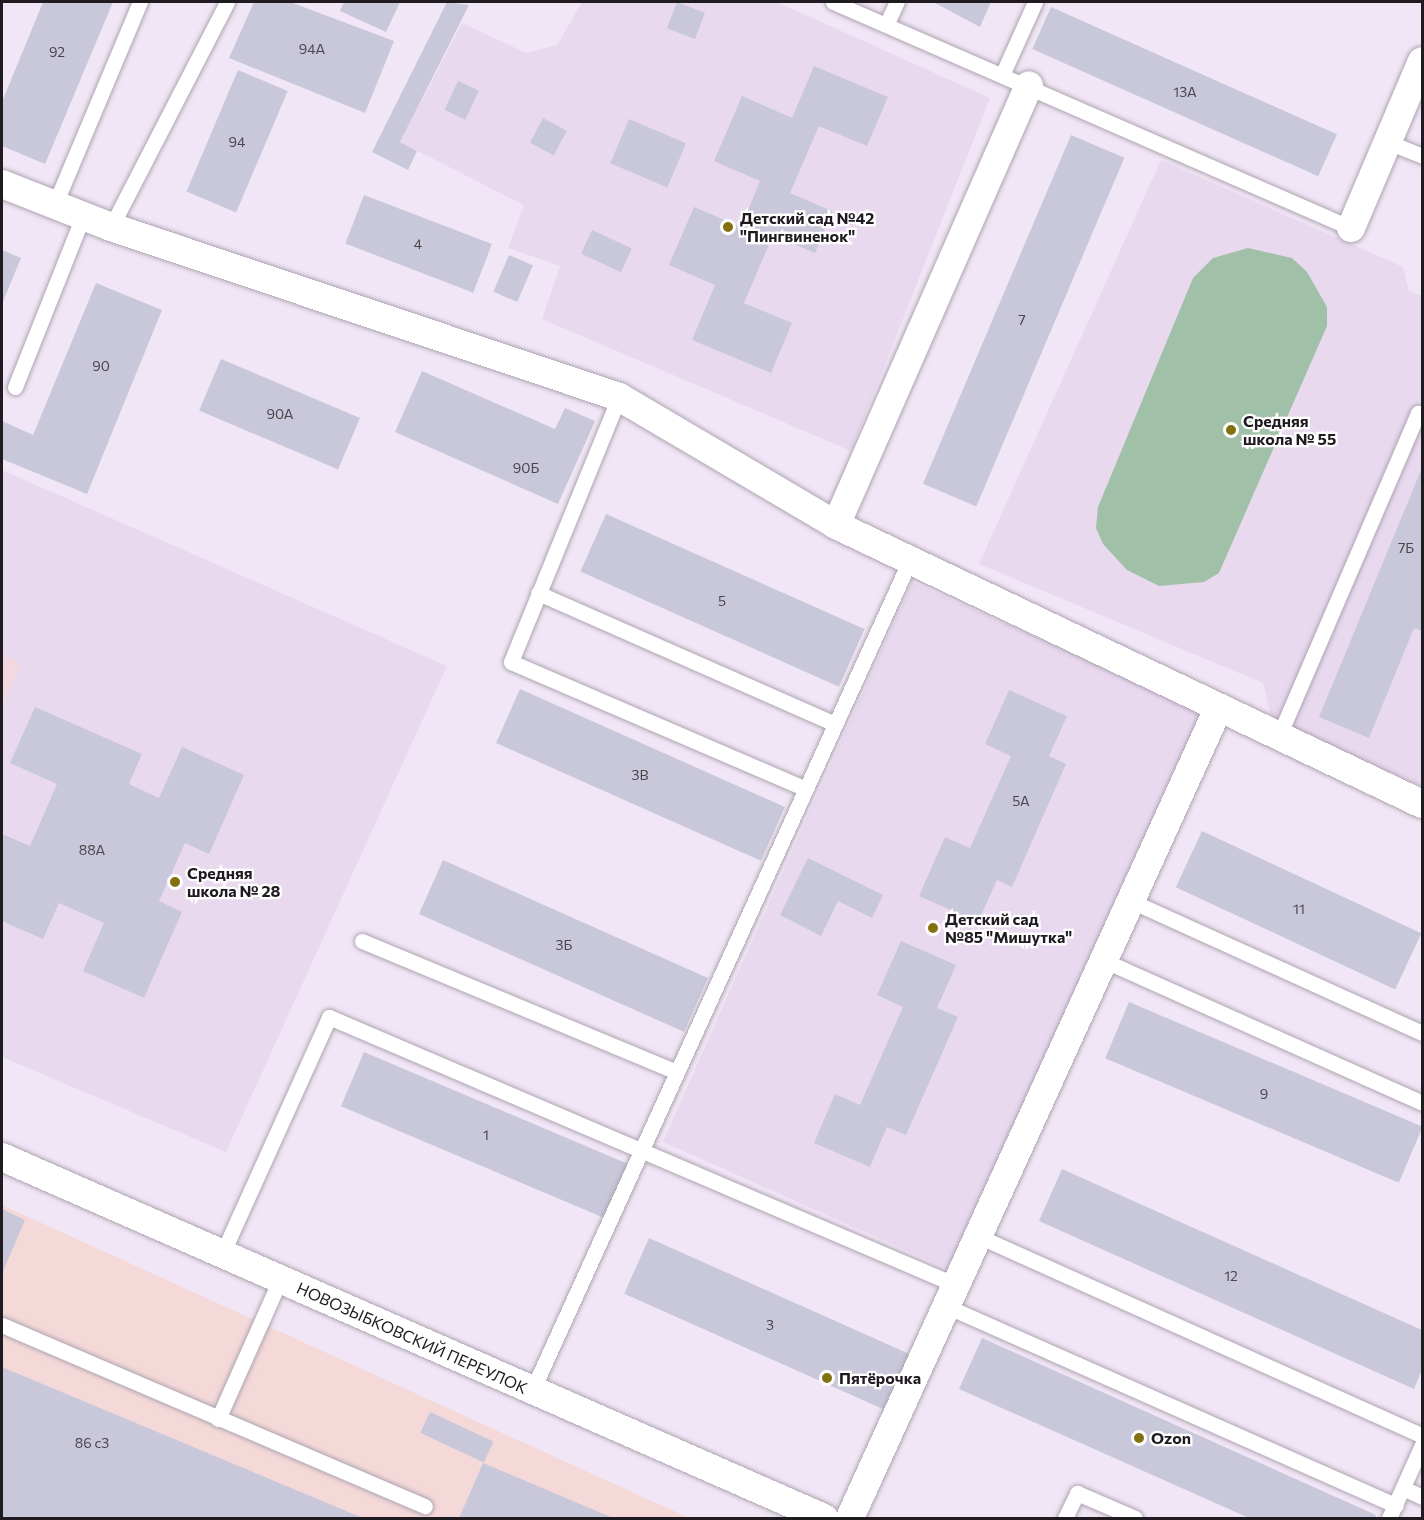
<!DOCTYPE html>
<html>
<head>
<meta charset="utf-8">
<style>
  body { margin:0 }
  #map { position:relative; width:1424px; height:1520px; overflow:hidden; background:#f1e6f5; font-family:Commissioner,sans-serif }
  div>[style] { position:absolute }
  .commercial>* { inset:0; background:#f3d9df }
  .industrial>* { inset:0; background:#f4d9d8 }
  .built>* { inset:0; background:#e9d9ef; transform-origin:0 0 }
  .green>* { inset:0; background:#a1c0a8 }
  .building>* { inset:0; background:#c8c8da; transform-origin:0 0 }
  .roads { filter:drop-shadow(0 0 2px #aea4b2) drop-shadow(0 0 2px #aea4b2) }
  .service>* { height:15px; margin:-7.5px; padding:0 7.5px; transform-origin:7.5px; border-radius:7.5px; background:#fff }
  .minor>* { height:28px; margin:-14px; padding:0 14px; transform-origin:14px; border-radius:14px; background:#fff }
  .dots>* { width:16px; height:16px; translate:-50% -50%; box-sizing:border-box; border:3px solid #fff; border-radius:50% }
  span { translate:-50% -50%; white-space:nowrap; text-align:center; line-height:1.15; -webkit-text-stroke:4.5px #fff; paint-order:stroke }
  .number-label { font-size:14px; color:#49464e }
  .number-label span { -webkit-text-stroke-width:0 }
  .poi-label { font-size:16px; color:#1f1b20; font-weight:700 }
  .left { translate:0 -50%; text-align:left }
  .street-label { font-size:16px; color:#1f1b20 }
  .frame { position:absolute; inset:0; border:3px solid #1f1b20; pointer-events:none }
</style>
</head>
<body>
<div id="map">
  <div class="commercial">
    <div style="clip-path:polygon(2px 654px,21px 663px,2px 707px)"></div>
  </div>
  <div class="industrial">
    <div style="clip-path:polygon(2px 1205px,689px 1518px,2px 1518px)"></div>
  </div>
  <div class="built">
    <div style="clip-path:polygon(582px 2px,777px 2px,990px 98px,851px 451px,542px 319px,560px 266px,508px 248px,524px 205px,400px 142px,462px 23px,526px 53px,557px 45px)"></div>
    <div style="clip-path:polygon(1161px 160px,1403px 267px,1409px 291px,1422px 296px,1422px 786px,1272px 721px,1263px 683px,979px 564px)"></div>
    <div style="clip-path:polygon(2px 470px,447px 666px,226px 1152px,2px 1057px,2px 707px,21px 663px,2px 654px)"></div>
    <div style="left:912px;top:582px;width:321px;height:613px;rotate:24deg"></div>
  </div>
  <div class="green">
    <div style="clip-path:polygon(1248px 248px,1292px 258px,1307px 272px,1327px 307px,1327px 326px,1219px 573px,1204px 582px,1159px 586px,1127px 570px,1103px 544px,1096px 528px,1098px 507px,1193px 278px,1213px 258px)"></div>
  </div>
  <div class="building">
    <div style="clip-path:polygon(43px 2px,113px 2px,45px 164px,2px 146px,2px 102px)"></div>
    <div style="clip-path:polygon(254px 2px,290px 2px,394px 41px,365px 113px,229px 58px)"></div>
    <div style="clip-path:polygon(344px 2px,400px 2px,386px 32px,340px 11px)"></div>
    <div style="clip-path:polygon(447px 2px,469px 5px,400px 142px,417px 151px,408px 170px,372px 152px)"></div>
    <div style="left:677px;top:2px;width:30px;height:28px;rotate:21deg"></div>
    <div style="clip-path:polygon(933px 2px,991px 2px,980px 27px)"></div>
    <div style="left:1051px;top:7px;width:313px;height:46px;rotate:24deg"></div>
    <div style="clip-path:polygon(814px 66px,888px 97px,867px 146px,819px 126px,790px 193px,832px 211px,815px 253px,773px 235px,744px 303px,792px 323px,771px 373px,692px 340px,715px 285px,669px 265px,694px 207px,741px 227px,760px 181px,714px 161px,742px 96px,792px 118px)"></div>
    <div style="left:238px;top:70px;width:54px;height:132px;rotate:23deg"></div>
    <div style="left:458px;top:81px;width:23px;height:32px;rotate:25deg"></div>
    <div style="left:543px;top:118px;width:27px;height:28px;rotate:28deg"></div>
    <div style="left:629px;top:119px;width:62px;height:48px;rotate:23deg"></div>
    <div style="left:1071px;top:135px;width:58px;height:379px;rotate:23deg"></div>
    <div style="left:364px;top:195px;width:137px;height:52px;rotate:21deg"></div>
    <div style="left:592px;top:230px;width:44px;height:26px;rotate:25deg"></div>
    <div style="clip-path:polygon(2px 250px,21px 258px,2px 304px)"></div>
    <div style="left:509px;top:255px;width:26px;height:40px;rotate:23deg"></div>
    <div style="clip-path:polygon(96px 283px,162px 310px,87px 494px,2px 459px,2px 421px,33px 435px)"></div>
    <div style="left:221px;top:359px;width:151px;height:56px;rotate:23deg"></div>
    <div style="clip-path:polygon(422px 371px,555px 429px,565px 408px,595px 421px,558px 504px,395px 432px)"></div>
    <div style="clip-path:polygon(1422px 468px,1422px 631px,1414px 628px,1369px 738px,1319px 717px)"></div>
    <div style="left:606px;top:514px;width:283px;height:63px;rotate:24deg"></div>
    <div style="left:520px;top:689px;width:290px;height:59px;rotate:24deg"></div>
    <div style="clip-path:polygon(1009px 690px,1067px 716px,1049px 756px,1066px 764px,1012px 887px,997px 880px,978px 922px,919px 896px,945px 837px,970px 848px,1011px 756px,985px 744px)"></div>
    <div style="clip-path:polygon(35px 707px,142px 754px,129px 784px,159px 798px,182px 747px,244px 775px,209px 854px,185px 843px,159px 901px,182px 912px,144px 998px,83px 971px,104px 923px,59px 903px,43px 939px,2px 921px,2px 834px,30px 846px,57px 784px,10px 763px)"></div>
    <div style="left:1202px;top:831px;width:242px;height:62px;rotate:25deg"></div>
    <div style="clip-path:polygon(808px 858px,883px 895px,872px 918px,838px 901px,821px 936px,780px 915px)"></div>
    <div style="left:443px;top:860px;width:290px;height:59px;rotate:24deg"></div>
    <div style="clip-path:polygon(901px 941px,956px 965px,937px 1008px,958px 1017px,906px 1135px,887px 1127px,870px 1167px,814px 1143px,835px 1094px,860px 1105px,903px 1007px,877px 995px)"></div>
    <div style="left:1129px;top:1002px;width:319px;height:61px;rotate:23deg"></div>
    <div style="left:364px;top:1052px;width:290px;height:59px;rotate:23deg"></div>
    <div style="clip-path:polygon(1062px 1169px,1422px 1330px,1422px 1369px,1414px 1389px,1039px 1221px)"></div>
    <div style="clip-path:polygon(2px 1209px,25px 1220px,2px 1274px)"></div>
    <div style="left:649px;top:1238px;width:293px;height:61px;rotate:24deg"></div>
    <div style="clip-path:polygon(982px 1338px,1376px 1515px,1375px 1518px,1249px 1518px,959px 1389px)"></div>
    <div style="clip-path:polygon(2px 1367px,363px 1518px,2px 1518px)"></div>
    <div style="left:430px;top:1412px;width:70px;height:23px;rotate:25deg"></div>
    <div style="clip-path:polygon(483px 1463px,613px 1518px,459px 1518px)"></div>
  </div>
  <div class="roads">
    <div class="service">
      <div style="left:833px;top:2px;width:565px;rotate:23.57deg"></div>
      <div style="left:887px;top:23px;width:23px;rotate:-65deg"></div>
      <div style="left:1003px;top:73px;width:78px;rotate:-65.7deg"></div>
      <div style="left:1388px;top:142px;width:37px;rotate:22deg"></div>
      <div style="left:55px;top:204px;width:219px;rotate:-67.2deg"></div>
      <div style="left:111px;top:227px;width:253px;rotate:-62.7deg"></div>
      <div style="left:15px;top:387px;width:184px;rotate:-68.3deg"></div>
      <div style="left:619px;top:397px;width:286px;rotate:112.2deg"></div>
      <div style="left:511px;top:662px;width:321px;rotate:23.3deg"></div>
      <div style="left:538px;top:593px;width:325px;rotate:23.8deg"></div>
      <div style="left:1278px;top:738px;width:354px;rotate:-66.7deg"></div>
      <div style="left:1418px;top:413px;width:4px;rotate:27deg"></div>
      <div style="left:1131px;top:901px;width:320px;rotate:24.4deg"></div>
      <div style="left:362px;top:941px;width:341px;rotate:22.6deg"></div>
      <div style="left:1105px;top:961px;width:347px;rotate:24.1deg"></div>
      <div style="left:978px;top:1236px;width:487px;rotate:24.2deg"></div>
      <div style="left:223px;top:1252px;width:258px;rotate:-65.7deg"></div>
      <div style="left:329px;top:1017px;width:682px;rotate:23.14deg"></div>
      <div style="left:946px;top:1306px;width:492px;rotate:23.9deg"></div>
      <div style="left:2px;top:1325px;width:460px;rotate:23.2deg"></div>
      <div style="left:532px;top:1391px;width:913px;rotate:-65.54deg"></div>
      <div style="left:218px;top:1419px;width:152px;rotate:-66deg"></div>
      <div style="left:1403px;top:1488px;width:21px;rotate:25deg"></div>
      <div style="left:1065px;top:1518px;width:28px;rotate:-64deg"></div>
      <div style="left:1077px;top:1493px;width:63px;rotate:23.3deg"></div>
      <div style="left:1389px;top:1518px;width:80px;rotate:-65.7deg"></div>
    </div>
    <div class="minor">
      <div style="left:2px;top:184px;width:117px;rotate:21.5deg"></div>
      <div style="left:111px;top:227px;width:536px;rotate:18.5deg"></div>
      <div style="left:619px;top:397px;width:252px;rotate:30.5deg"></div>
      <div style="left:836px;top:525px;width:649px;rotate:25.46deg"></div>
      <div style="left:1351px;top:228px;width:181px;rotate:-67deg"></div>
      <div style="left:836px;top:525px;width:480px;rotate:-66.3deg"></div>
      <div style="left:2px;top:1157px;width:898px;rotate:23.71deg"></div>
      <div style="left:850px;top:1518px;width:889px;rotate:-65.54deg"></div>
    </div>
  </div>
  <div class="dots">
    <div style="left:728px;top:227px;background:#83700f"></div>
    <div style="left:1231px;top:430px;background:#83700f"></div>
    <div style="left:175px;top:882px;background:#83700f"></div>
    <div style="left:933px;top:928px;background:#83700f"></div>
    <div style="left:827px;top:1378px;background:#83700f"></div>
    <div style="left:1139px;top:1438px;background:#83700f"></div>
  </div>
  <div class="number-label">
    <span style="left:312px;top:49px">94А</span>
    <span style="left:57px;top:52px">92</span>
    <span style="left:1185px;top:92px">13А</span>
    <span style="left:237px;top:142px">94</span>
    <span style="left:418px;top:244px">4</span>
    <span style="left:1022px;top:320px">7</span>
    <span style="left:101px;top:366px">90</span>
    <span style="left:280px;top:414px">90А</span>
    <span style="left:526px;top:468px">90Б</span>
    <span style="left:1406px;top:548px">7Б</span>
    <span style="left:722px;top:601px">5</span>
    <span style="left:640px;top:775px">3В</span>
    <span style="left:1021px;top:801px">5А</span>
    <span style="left:92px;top:850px">88А</span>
    <span style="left:1299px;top:909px">11</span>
    <span style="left:564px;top:945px">3Б</span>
    <span style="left:1264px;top:1094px">9</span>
    <span style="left:486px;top:1135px">1</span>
    <span style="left:1231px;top:1276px">12</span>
    <span style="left:770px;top:1325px">3</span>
    <span style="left:92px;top:1443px">86 с3</span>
  </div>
  <div class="poi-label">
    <span class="left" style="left:740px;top:227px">Детский сад №42<br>"Пингвиненок"</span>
    <span class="left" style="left:1243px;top:430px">Средняя<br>школа № 55</span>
    <span class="left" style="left:187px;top:882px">Средняя<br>школа № 28</span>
    <span class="left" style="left:945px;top:928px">Детский сад<br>№85 "Мишутка"</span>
    <span class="left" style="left:839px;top:1378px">Пятёрочка</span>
    <span class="left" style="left:1151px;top:1438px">Ozon</span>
  </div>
  <div class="street-label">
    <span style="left:412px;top:1338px;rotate:24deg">НОВОЗЫБКОВСКИЙ ПЕРЕУЛОК</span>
  </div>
  <div class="frame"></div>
</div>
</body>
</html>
